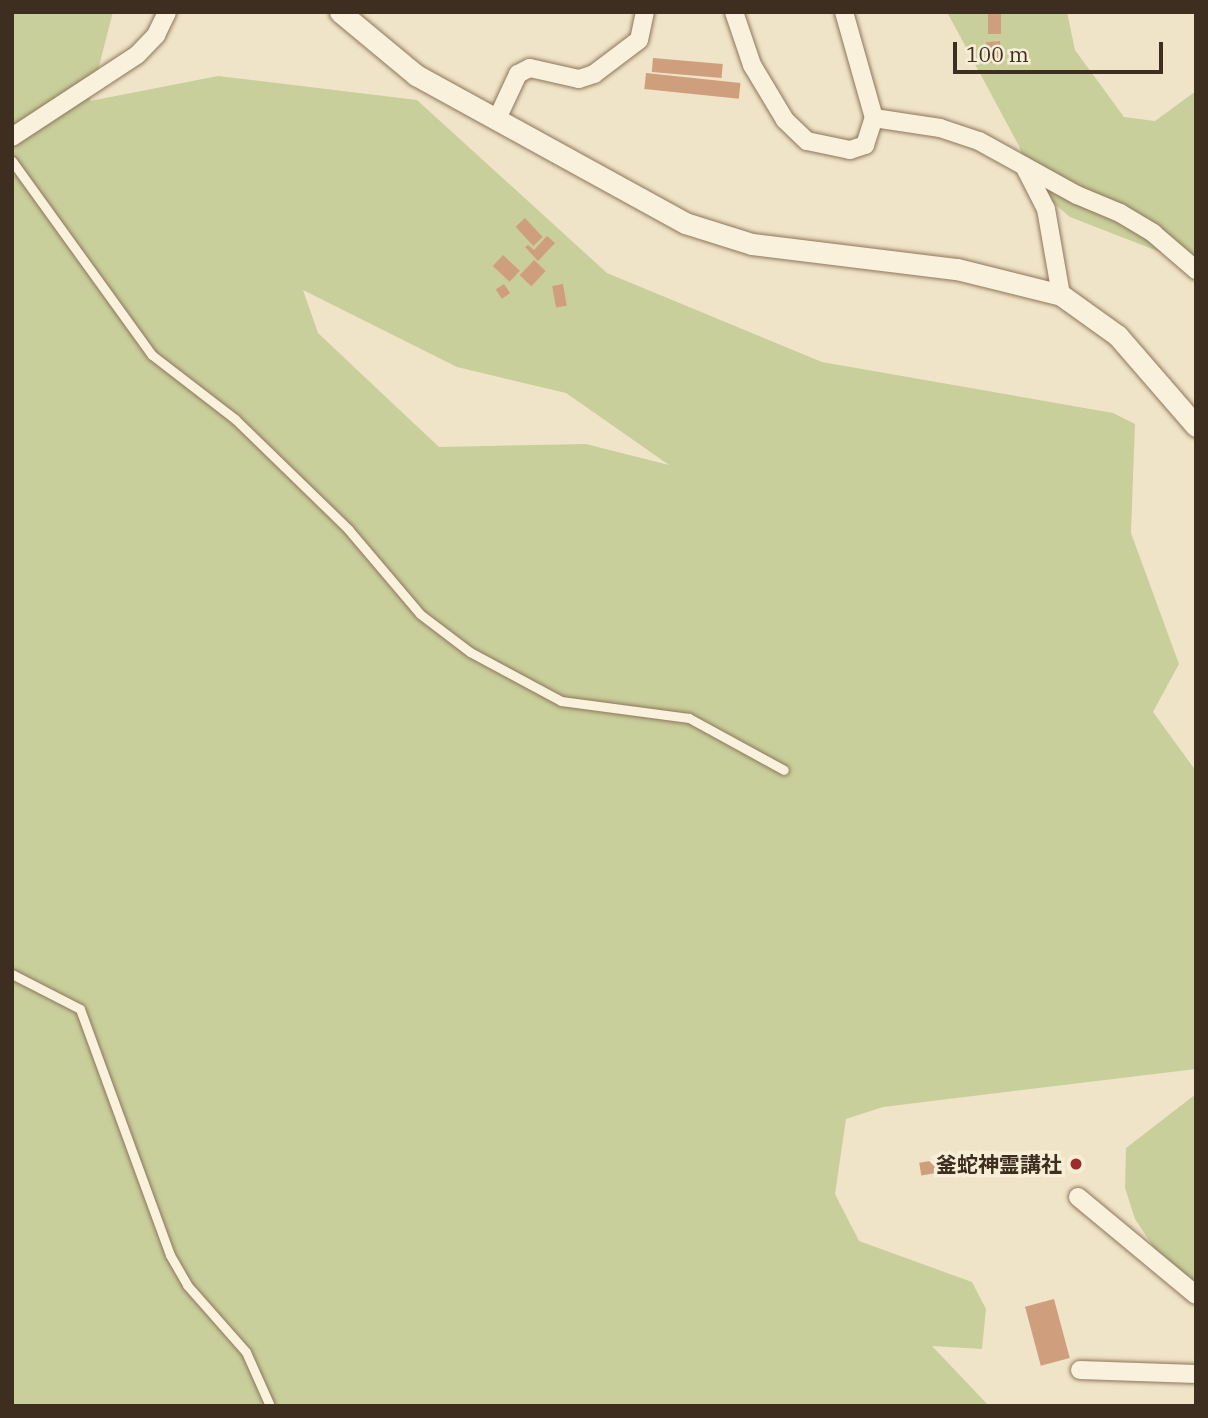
<!DOCTYPE html>
<html>
<head>
<meta charset="utf-8">
<style>
  body { margin:0 }
  #map { position:relative; width:1208px; height:1418px; overflow:hidden; background:#f0e4c8; font-family:"IBM Plex Serif","Noto Sans JP",serif }
  div>[style] { position:absolute }
  .green>* { inset:0; background:#c9cf9b }
  .building>* { inset:0; background:#cf9f7d; transform-origin:0 0 }
  .roads { filter:drop-shadow(0 0 2px #8d765c) drop-shadow(0 0 2px #8d765c) }
  .service>* { height:9px; margin:-4.5px; padding:0 4.5px; transform-origin:4.5px; border-radius:4.5px; background:#faf1dc }
  .minor>* { height:18px; margin:-9px; padding:0 9px; transform-origin:9px; border-radius:9px; background:#faf1dc }
  .tertiary>* { height:21px; margin:-10.5px; padding:0 10.5px; transform-origin:10.5px; border-radius:10.5px; background:#faf1dc }
  .dots>* { width:19px; height:19px; translate:-50% -50%; box-sizing:border-box; border:4px solid #f7eed8; border-radius:50% }
  span { translate:-50% -50%; white-space:nowrap; text-align:center; line-height:1.15; -webkit-text-stroke:7px #f7eed8; paint-order:stroke }
  .poi-label { font-size:21px; color:#3d2e20; font-weight:700 }
  .right { translate:-100% -50%; text-align:right }
  .frame { position:absolute; inset:0; border:14px solid #3d2e20; pointer-events:none }
  .scale { position:absolute; left:953px; top:42px; width:210px; height:32px; box-sizing:border-box; border:4px solid #3d2e20; border-top:0; padding-left:9px; font-size:21px; line-height:24px; white-space:nowrap; color:#3d2e20; -webkit-text-stroke:5px #f7eed8; paint-order:stroke }
</style>
</head>
<body>
<div id="map">
  <div class="green">
    <div style="clip-path:polygon(evenodd,12px 12px,113px 12px,90px 101px,218px 76px,417px 100px,607px 273px,822px 362px,1113px 413px,1135px 424px,1131px 533px,1179px 664px,1153px 712px,1196px 771px,1196px 1069px,883px 1107px,846px 1119px,835px 1194px,859px 1241px,972px 1282px,986px 1309px,982px 1349px,932px 1346px,989px 1406px,12px 1406px,12px 12px,303px 290px,457px 367px,566px 393px,669px 465px,586px 444px,439px 447px,318px 333px,303px 290px)"></div>
    <div style="clip-path:polygon(947px 12px,1067px 12px,1075px 50px,1124px 117px,1155px 121px,1196px 91px,1196px 266px,1070px 217px,1033px 186px,1019px 146px)"></div>
    <div style="clip-path:polygon(1196px 1094px,1196px 1281px,1164px 1263px,1135px 1219px,1125px 1188px,1126px 1148px)"></div>
  </div>
  <div class="building">
    <div style="left:988px;top:12px;width:13px;height:22px"></div>
    <div style="left:1000px;top:41px;width:21px;height:14px;rotate:85deg"></div>
    <div style="left:653px;top:58px;width:70px;height:14px;rotate:5deg"></div>
    <div style="left:646px;top:73px;width:95px;height:16px;rotate:6deg"></div>
    <div style="left:525px;top:218px;width:26px;height:13px;rotate:47deg"></div>
    <div style="clip-path:polygon(547px 236px,555px 243px,538px 261px,525px 247px,528px 245px,534px 250px)"></div>
    <div style="left:503px;top:255px;width:23px;height:15px;rotate:43deg"></div>
    <div style="left:534px;top:260px;width:16px;height:21px;rotate:43deg"></div>
    <div style="left:504px;top:284px;width:11px;height:10px;rotate:56deg"></div>
    <div style="left:563px;top:284px;width:22px;height:11px;rotate:80deg"></div>
    <div style="left:967px;top:1156px;width:17px;height:12px;rotate:77deg"></div>
    <div style="left:936px;top:1160px;width:13px;height:17px;rotate:81deg"></div>
    <div style="left:1054px;top:1299px;width:61px;height:30px;rotate:75deg"></div>
  </div>
  <div class="roads">
    <div class="service">
      <div style="left:12px;top:161px;width:239px;rotate:54.2deg"></div>
      <div style="left:152px;top:355px;width:105px;rotate:37.6deg"></div>
      <div style="left:235px;top:419px;width:158px;rotate:44.2deg"></div>
      <div style="left:348px;top:529px;width:111px;rotate:49.7deg"></div>
      <div style="left:420px;top:614px;width:63px;rotate:37.2deg"></div>
      <div style="left:470px;top:652px;width:103px;rotate:28.3deg"></div>
      <div style="left:561px;top:701px;width:129px;rotate:7.6deg"></div>
      <div style="left:689px;top:718px;width:108px;rotate:28.7deg"></div>
      <div style="left:12px;top:974px;width:76px;rotate:27.2deg"></div>
      <div style="left:80px;top:1009px;width:262px;rotate:69.9deg"></div>
      <div style="left:170px;top:1255px;width:34px;rotate:60deg"></div>
      <div style="left:187px;top:1285px;width:89px;rotate:48.6deg"></div>
      <div style="left:246px;top:1352px;width:59px;rotate:66deg"></div>
    </div>
    <div class="minor">
      <div style="left:734px;top:12px;width:56px;rotate:71.2deg"></div>
      <div style="left:752px;top:65px;width:64px;rotate:59deg"></div>
      <div style="left:785px;top:120px;width:30px;rotate:44deg"></div>
      <div style="left:807px;top:141px;width:44px;rotate:11.8deg"></div>
      <div style="left:850px;top:150px;width:16px;rotate:-18deg"></div>
      <div style="left:865px;top:145px;width:28px;rotate:-72deg"></div>
      <div style="left:874px;top:118px;width:110px;rotate:-105.8deg"></div>
      <div style="left:874px;top:118px;width:67px;rotate:8.6deg"></div>
      <div style="left:940px;top:128px;width:41px;rotate:18.4deg"></div>
      <div style="left:979px;top:141px;width:112px;rotate:28.9deg"></div>
      <div style="left:1077px;top:195px;width:47px;rotate:22.7deg"></div>
      <div style="left:1120px;top:213px;width:39px;rotate:31deg"></div>
      <div style="left:1153px;top:233px;width:57px;rotate:40.7deg"></div>
      <div style="left:497px;top:119px;width:50px;rotate:-65deg"></div>
      <div style="left:518px;top:74px;width:13px;rotate:-27deg"></div>
      <div style="left:530px;top:68px;width:50px;rotate:12.7deg"></div>
      <div style="left:579px;top:79px;width:16px;rotate:-18deg"></div>
      <div style="left:594px;top:74px;width:56px;rotate:-37.1deg"></div>
      <div style="left:639px;top:40px;width:29px;rotate:-78deg"></div>
      <div style="left:12px;top:137px;width:149px;rotate:-33.3deg"></div>
      <div style="left:137px;top:55px;width:28px;rotate:-46deg"></div>
      <div style="left:156px;top:35px;width:25px;rotate:-64deg"></div>
      <div style="left:1024px;top:166px;width:48px;rotate:62.9deg"></div>
      <div style="left:1046px;top:209px;width:87px;rotate:80.1deg"></div>
      <div style="left:1078px;top:1197px;width:153px;rotate:39.7deg"></div>
      <div style="left:1080px;top:1370px;width:116px;rotate:2deg"></div>
    </div>
    <div class="tertiary">
      <div style="left:340px;top:12px;width:99px;rotate:39.7deg"></div>
      <div style="left:416px;top:75px;width:307px;rotate:28.8deg"></div>
      <div style="left:685px;top:223px;width:70px;rotate:17.4deg"></div>
      <div style="left:752px;top:244px;width:207px;rotate:7deg"></div>
      <div style="left:957px;top:269px;width:107px;rotate:14deg"></div>
      <div style="left:1061px;top:295px;width:70px;rotate:35.7deg"></div>
      <div style="left:1118px;top:336px;width:119px;rotate:49.1deg"></div>
    </div>
  </div>
  <div class="dots">
    <div style="left:1076px;top:1164px;background:#9e2a2b"></div>
  </div>
  <div class="poi-label">
    <span class="right" style="left:1062px;top:1164px">釜蛇神霊講社</span>
  </div>
  <div class="frame"></div>
  <div class="scale">100 m</div>
</div>
</body>
</html>
